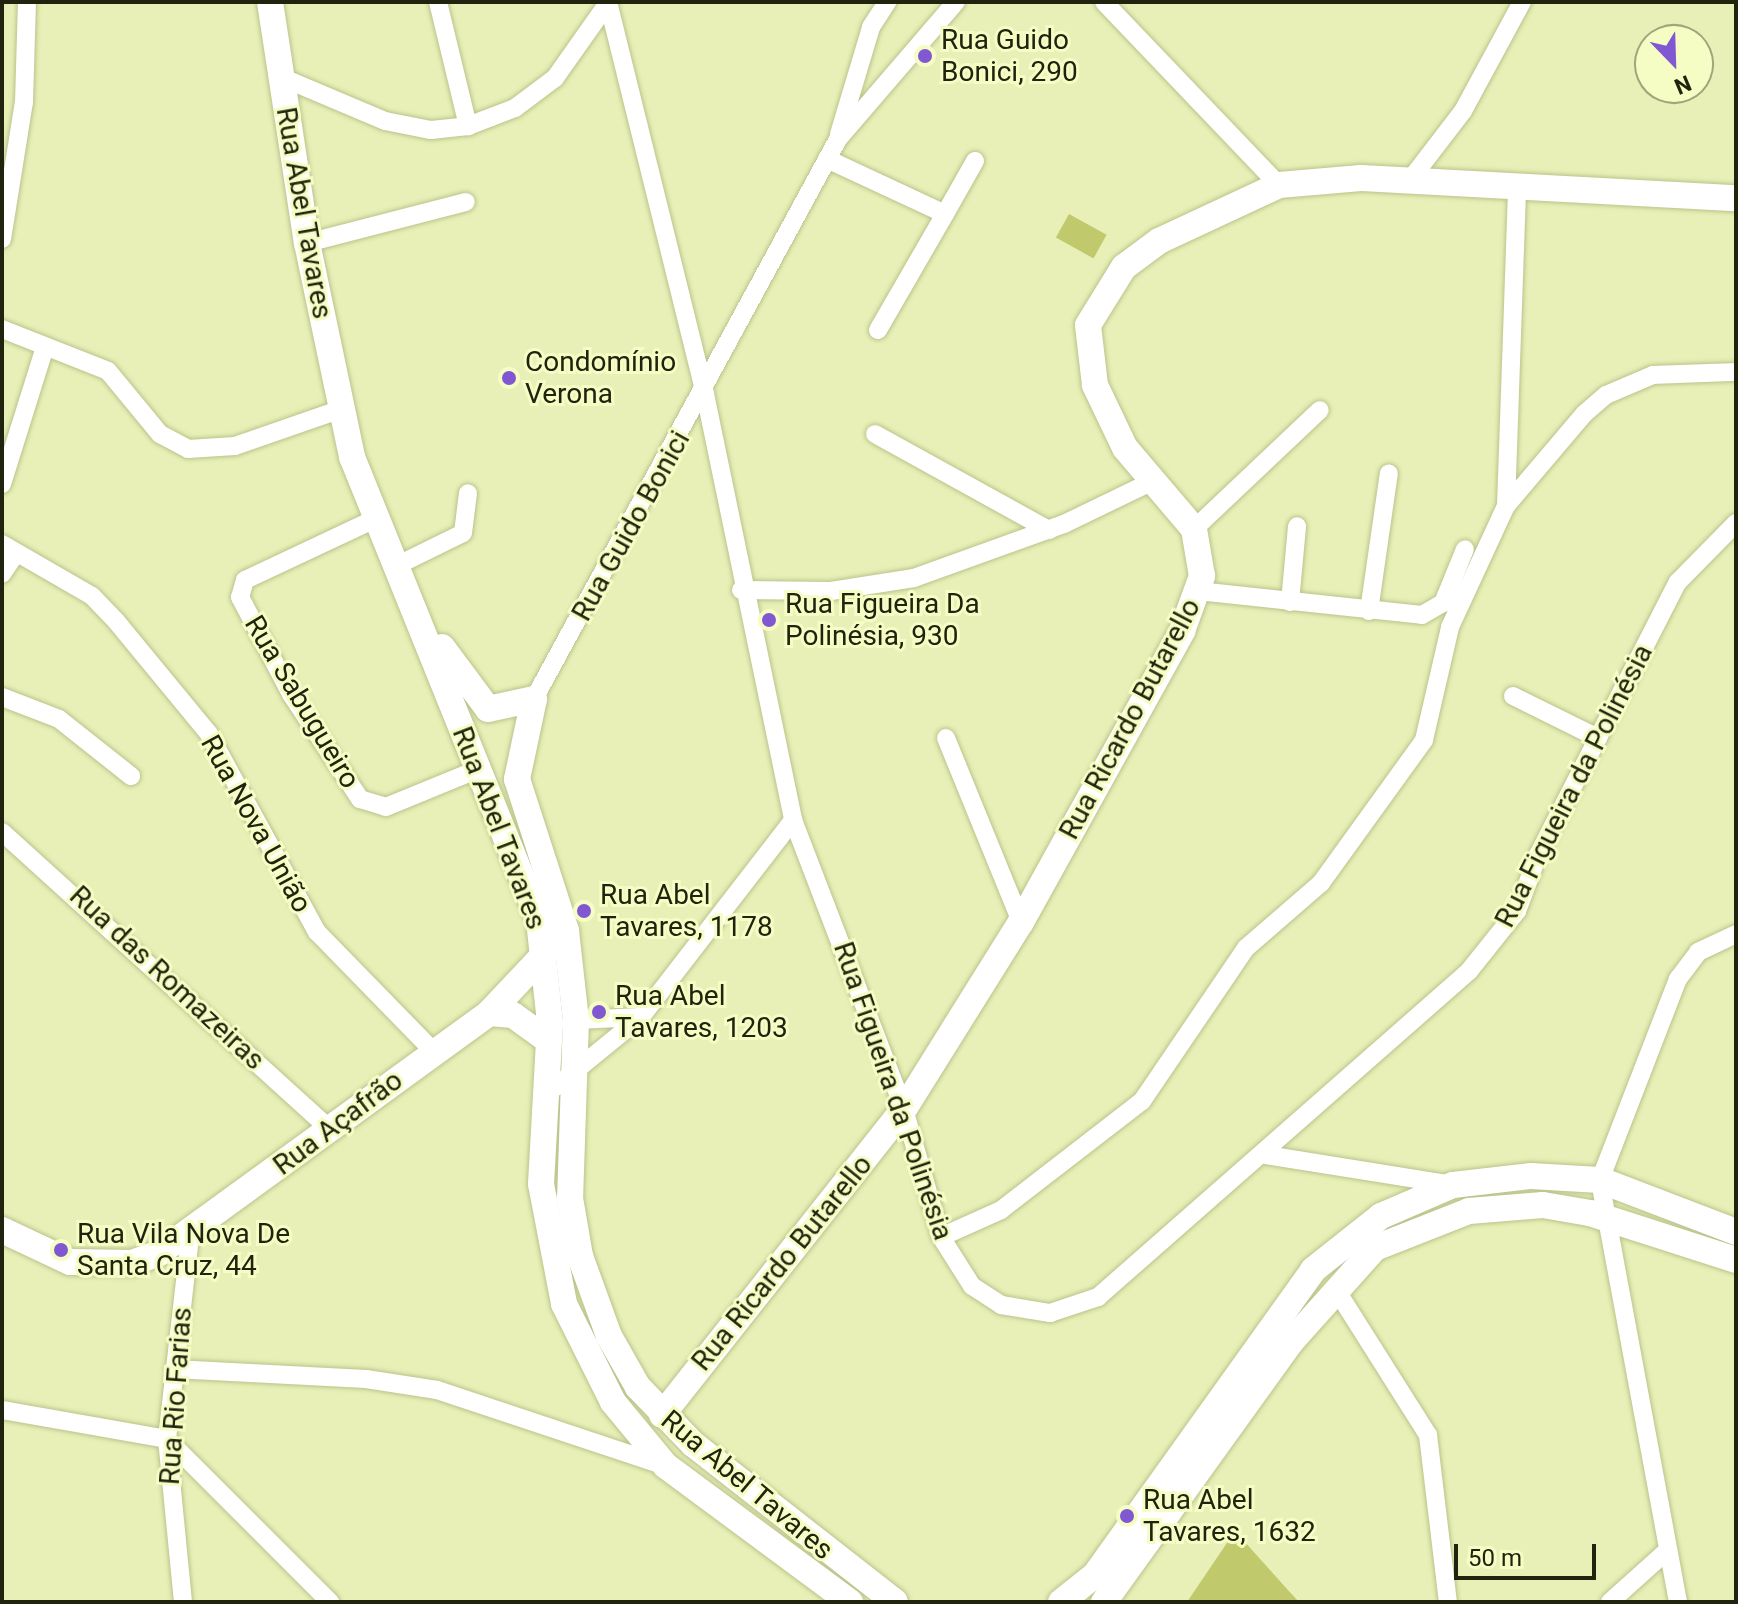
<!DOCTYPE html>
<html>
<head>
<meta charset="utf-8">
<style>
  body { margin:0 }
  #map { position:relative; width:1738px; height:1604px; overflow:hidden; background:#e8f0b7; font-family:Roboto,sans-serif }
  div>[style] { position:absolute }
  .green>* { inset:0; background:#c0ca6c; transform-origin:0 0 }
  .roads { filter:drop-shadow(0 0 2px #bbc38b) drop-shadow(0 0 2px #bbc38b) }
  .street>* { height:18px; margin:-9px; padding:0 9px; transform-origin:9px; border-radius:9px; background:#fff }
  .secondary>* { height:26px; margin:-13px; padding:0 13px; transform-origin:13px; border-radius:13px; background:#fff }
  .dots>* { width:22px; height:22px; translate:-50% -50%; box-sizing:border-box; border:4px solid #f5fdc4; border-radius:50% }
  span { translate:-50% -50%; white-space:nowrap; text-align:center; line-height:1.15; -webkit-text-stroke:6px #f5fdc4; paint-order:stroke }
  .poi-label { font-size:28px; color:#20230d }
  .left { translate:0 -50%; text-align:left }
  .street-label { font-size:28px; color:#20230d }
  .frame { position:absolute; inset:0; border:4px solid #20230d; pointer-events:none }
  .north { position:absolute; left:1634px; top:24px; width:80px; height:80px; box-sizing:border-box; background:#f5fdc4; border:2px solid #a0a67b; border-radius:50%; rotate:157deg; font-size:22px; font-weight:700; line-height:32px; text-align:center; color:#20230d }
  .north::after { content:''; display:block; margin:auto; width:28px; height:36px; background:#7f58d2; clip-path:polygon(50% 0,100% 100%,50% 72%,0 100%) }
  .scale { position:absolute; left:1454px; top:1544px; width:142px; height:36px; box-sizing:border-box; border:4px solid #20230d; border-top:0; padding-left:10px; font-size:24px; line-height:28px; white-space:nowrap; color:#20230d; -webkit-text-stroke:6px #f5fdc4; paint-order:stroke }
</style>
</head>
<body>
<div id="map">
  <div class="green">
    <div style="left:1069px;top:214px;width:43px;height:27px;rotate:29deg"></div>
    <div style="clip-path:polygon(1235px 1531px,1287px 1589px,1299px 1602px,1187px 1602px)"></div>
  </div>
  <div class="roads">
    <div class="street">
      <div style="left:438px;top:2px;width:128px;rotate:76.4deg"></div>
      <div style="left:608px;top:2px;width:404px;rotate:76.1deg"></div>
      <div style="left:705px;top:394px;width:435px;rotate:78.3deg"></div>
      <div style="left:793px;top:820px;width:310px;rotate:69deg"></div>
      <div style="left:904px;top:1109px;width:133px;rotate:73.9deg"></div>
      <div style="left:941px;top:1237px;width:58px;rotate:57.7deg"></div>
      <div style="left:972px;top:1286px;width:35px;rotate:33deg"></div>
      <div style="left:1001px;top:1305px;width:50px;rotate:9.3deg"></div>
      <div style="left:1050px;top:1313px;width:51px;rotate:-18.4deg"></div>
      <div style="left:1098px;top:1297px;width:494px;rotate:-41.3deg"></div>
      <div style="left:1469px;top:971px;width:77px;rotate:-51.3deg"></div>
      <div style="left:1517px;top:911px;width:60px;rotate:-69.4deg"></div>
      <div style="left:1538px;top:855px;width:307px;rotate:-62.9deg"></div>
      <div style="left:1678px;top:582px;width:83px;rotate:-45.5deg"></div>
      <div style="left:1104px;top:2px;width:253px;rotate:46.3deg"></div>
      <div style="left:281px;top:77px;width:113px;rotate:22.9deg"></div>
      <div style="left:385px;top:121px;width:47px;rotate:11.1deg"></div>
      <div style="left:431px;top:130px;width:37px;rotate:-6deg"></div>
      <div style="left:468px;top:126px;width:50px;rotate:-21deg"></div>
      <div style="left:515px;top:108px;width:50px;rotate:-36.9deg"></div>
      <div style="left:555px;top:78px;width:92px;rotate:-54.8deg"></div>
      <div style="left:839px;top:134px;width:112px;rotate:-73.3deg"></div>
      <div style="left:871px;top:27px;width:30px;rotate:-57deg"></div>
      <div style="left:827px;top:159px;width:130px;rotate:25deg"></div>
      <div style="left:945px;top:214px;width:134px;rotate:120deg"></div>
      <div style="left:1410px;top:180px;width:87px;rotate:-52.5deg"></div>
      <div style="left:1463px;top:111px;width:124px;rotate:-61.6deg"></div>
      <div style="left:945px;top:214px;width:61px;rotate:-60.5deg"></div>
      <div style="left:2px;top:239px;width:139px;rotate:-80.9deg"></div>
      <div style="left:24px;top:102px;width:100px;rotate:-88.3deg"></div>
      <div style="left:307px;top:243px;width:164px;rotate:-14.5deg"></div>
      <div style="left:2px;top:329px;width:114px;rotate:21.6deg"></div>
      <div style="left:108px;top:371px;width:82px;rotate:50.5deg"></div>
      <div style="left:160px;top:434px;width:32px;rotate:28deg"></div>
      <div style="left:188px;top:449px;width:47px;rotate:-3.7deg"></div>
      <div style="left:235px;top:446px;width:112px;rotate:-19.2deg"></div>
      <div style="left:875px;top:434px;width:199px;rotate:28.9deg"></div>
      <div style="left:2px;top:484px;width:144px;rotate:-72.6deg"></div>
      <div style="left:1506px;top:506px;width:320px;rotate:-88deg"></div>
      <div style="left:377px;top:518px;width:146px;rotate:154.8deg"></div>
      <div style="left:245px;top:580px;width:18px;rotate:106deg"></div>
      <div style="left:240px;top:597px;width:110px;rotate:62.3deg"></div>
      <div style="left:291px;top:694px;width:126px;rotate:56.7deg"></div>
      <div style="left:360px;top:799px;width:27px;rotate:17deg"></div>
      <div style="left:386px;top:807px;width:97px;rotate:-22.3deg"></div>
      <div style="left:1194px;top:529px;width:173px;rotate:-43.4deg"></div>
      <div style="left:2px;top:544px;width:104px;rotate:30deg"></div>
      <div style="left:92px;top:596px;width:35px;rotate:46deg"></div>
      <div style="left:116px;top:621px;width:146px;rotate:50.5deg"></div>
      <div style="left:209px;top:734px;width:226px;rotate:61.4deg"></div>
      <div style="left:317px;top:932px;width:166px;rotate:45.7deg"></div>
      <div style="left:398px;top:565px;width:72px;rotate:-26.2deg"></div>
      <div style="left:463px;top:533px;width:40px;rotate:-82.9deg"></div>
      <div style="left:2px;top:574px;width:25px;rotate:-56deg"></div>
      <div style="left:741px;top:590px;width:90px;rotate:0.6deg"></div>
      <div style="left:831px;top:591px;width:84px;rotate:-8.9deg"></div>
      <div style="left:914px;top:578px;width:159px;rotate:-19.8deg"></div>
      <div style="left:1064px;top:524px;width:101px;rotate:-25.8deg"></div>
      <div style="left:1198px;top:591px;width:225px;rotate:6.1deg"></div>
      <div style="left:1422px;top:615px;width:24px;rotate:-30deg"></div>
      <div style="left:1443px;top:603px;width:58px;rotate:-67.8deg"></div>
      <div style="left:1290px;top:602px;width:76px;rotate:-84.7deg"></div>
      <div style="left:1369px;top:611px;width:139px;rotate:-81.8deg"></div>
      <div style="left:1513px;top:696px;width:95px;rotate:26.3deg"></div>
      <div style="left:2px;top:697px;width:61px;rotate:21.1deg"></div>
      <div style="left:59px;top:719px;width:92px;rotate:38.4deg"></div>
      <div style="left:534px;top:699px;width:637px;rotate:-61.5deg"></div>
      <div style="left:838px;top:139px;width:181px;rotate:-49.3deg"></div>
      <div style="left:946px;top:738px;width:199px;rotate:67.8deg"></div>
      <div style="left:2px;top:832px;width:441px;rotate:42.2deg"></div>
      <div style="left:576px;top:1020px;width:65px;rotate:-2.6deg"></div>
      <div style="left:543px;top:1097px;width:127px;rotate:-39.2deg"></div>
      <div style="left:641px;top:1017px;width:249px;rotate:-52.3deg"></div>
      <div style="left:1266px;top:1155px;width:189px;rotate:9.1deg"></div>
      <div style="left:941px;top:1237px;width:66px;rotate:-24.2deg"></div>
      <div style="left:1001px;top:1210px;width:178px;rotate:-37.7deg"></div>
      <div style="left:1142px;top:1101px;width:185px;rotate:-55.8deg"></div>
      <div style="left:1246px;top:948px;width:99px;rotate:-40.9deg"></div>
      <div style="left:1321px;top:883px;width:176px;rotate:-54.2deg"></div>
      <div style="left:1424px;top:740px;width:116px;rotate:-77deg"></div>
      <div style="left:1450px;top:627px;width:133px;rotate:-65.2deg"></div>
      <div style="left:1506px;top:506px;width:121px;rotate:-49.7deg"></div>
      <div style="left:1584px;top:414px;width:29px;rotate:-41deg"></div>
      <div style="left:1606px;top:395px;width:51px;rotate:-23.1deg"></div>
      <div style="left:1653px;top:375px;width:83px;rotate:-2.1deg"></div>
      <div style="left:1335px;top:1288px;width:174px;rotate:57.7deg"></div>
      <div style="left:1428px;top:1435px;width:168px;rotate:83.2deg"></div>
      <div style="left:174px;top:1369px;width:192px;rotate:3deg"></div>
      <div style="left:366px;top:1379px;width:72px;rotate:8.8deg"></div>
      <div style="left:437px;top:1390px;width:238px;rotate:18.4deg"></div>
      <div style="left:2px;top:1410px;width:168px;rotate:10deg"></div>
      <div style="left:167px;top:1439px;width:231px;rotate:45deg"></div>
      <div style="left:183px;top:1602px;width:164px;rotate:-95.6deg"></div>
      <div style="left:167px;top:1439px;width:203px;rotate:-83.5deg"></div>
      <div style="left:1610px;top:1602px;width:78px;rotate:-41.9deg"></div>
      <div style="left:1678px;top:1602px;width:429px;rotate:-100.5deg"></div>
      <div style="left:1600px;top:1180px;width:216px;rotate:-68.8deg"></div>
      <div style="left:1678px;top:979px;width:34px;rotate:-53deg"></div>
      <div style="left:1698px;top:952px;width:42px;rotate:-25.3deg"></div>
    </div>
    <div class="secondary">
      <div style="left:270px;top:2px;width:244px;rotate:81.3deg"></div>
      <div style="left:307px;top:243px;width:219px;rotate:78.1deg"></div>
      <div style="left:352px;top:457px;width:499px;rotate:68deg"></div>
      <div style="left:539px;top:920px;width:104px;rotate:83.9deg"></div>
      <div style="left:550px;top:1023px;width:161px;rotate:93.2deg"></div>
      <div style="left:541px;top:1184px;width:122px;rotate:79.1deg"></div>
      <div style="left:564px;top:1304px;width:110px;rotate:63.4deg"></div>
      <div style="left:613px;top:1402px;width:83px;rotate:50.4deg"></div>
      <div style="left:666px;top:1466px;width:229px;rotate:36.5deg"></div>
      <div style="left:442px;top:647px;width:77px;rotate:53.4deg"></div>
      <div style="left:488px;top:709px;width:47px;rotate:-12.3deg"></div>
      <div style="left:534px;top:699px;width:82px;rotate:102deg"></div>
      <div style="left:517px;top:779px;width:160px;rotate:72.1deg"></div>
      <div style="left:566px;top:931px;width:90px;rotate:83.6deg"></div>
      <div style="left:576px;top:1020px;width:178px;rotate:91.9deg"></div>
      <div style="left:570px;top:1198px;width:59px;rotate:80.2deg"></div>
      <div style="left:580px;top:1256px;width:85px;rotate:70.1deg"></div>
      <div style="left:609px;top:1336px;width:59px;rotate:60.4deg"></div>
      <div style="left:638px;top:1387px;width:79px;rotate:46deg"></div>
      <div style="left:693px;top:1444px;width:256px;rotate:38deg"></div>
      <div style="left:489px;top:1013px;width:24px;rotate:5deg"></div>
      <div style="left:513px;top:1015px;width:44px;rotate:35.8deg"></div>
      <div style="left:2px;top:1230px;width:75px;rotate:25.2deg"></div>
      <div style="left:70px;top:1262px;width:62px;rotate:0.9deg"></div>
      <div style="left:132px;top:1263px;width:29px;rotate:-20deg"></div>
      <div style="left:159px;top:1253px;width:408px;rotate:-36deg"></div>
      <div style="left:489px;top:1013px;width:93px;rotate:-46.7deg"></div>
      <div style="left:662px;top:1415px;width:390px;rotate:-51.7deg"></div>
      <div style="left:904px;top:1109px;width:221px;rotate:-58deg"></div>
      <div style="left:1021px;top:922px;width:333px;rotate:-61deg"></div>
      <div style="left:1182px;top:631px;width:59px;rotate:-70deg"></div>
      <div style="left:1202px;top:576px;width:48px;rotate:-99.7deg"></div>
      <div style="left:1194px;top:529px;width:106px;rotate:-130.4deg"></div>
      <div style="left:1125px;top:448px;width:70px;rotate:-115.5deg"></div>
      <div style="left:1095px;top:385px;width:60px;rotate:-96.7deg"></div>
      <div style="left:1088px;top:325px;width:68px;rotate:-58.2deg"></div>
      <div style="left:1124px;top:267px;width:44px;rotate:-36.6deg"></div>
      <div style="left:1159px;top:241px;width:132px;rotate:-25deg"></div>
      <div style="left:1279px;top:185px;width:82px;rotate:-4.9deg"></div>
      <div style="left:1361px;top:178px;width:376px;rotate:3.1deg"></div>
      <div style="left:1061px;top:1602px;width:43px;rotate:-38.5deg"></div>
      <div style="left:1095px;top:1575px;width:375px;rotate:-54.4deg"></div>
      <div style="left:1313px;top:1270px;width:87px;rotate:-38.5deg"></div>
      <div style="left:1381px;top:1216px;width:78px;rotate:-23.3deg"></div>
      <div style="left:1453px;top:1185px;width:79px;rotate:-6.6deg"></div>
      <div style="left:1531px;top:1176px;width:69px;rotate:3.3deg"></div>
      <div style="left:1600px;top:1180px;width:146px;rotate:20.9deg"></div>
      <div style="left:1104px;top:1602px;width:319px;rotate:-54.3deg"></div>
      <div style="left:1290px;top:1343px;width:127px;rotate:-48.2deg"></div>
      <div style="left:1375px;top:1248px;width:101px;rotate:-21.5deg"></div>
      <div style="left:1469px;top:1211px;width:74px;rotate:-4.6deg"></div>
      <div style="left:1543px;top:1205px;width:48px;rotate:9.7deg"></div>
      <div style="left:1590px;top:1213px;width:153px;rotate:17.8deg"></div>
    </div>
  </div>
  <div class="dots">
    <div style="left:925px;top:56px;background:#7f58d2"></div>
    <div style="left:509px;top:378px;background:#7f58d2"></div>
    <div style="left:769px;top:620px;background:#7f58d2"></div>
    <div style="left:584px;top:911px;background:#7f58d2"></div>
    <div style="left:599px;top:1012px;background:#7f58d2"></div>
    <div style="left:61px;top:1250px;background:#7f58d2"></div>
    <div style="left:1127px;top:1516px;background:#7f58d2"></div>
  </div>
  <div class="poi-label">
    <span class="left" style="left:941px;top:56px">Rua Guido<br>Bonici, 290</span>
    <span class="left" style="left:525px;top:378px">Condomínio<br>Verona</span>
    <span class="left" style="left:785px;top:620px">Rua Figueira Da<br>Polinésia, 930</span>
    <span class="left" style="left:600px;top:911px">Rua Abel<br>Tavares, 1178</span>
    <span class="left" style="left:615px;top:1012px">Rua Abel<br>Tavares, 1203</span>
    <span class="left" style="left:77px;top:1250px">Rua Vila Nova De<br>Santa Cruz, 44</span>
    <span class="left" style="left:1143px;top:1516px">Rua Abel<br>Tavares, 1632</span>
  </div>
  <div class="street-label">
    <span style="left:304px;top:213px;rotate:80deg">Rua Abel Tavares</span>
    <span style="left:631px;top:526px;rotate:-61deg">Rua Guido Bonici</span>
    <span style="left:302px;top:702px;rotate:59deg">Rua Sabugueiro</span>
    <span style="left:1130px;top:719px;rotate:-62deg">Rua Ricardo Butarello</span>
    <span style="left:1574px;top:786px;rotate:-63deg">Rua Figueira da Polinésia</span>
    <span style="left:256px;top:824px;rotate:61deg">Rua Nova União</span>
    <span style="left:499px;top:828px;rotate:69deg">Rua Abel Tavares</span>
    <span style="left:167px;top:978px;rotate:43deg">Rua das Romazeiras</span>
    <span style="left:893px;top:1091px;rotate:71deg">Rua Figueira da Polinésia</span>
    <span style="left:338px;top:1123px;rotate:-37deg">Rua Açafrão</span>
    <span style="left:782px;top:1263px;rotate:-51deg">Rua Ricardo Butarello</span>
    <span style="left:176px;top:1396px;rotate:-86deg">Rua Rio Farias</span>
    <span style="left:747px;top:1485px;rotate:40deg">Rua Abel Tavares</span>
  </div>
  <div class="frame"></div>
  <div class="north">N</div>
  <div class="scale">50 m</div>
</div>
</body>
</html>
